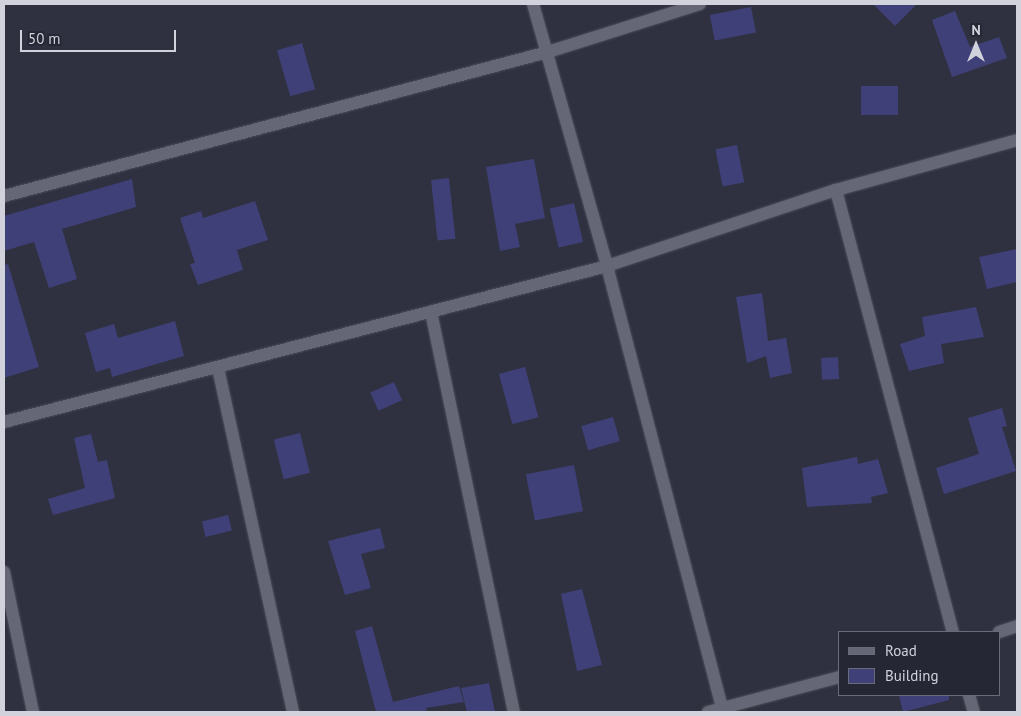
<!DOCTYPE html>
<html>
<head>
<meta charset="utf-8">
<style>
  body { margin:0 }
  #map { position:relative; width:1021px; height:716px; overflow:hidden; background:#303140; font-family:"PT Sans",sans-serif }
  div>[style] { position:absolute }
  .building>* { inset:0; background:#3f4077; transform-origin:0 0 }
  .roads { filter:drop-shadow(0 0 1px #4c4d59) drop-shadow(0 0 1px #4c4d59) }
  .street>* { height:12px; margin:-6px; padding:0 6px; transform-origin:6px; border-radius:6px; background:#656676 }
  span { translate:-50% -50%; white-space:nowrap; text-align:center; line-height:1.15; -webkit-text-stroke:4px #262735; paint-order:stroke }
  .frame { position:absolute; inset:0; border:5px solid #d1d2dc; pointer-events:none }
  .legend { position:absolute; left:838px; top:631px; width:162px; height:65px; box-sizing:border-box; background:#262735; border:1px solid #6a6b78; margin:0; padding:6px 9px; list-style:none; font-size:15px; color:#d1d2dc }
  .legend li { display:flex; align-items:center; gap:10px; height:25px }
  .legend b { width:25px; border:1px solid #6a6b78 }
  .north { position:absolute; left:951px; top:20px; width:50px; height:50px; -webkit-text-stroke:4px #262735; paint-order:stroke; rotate:0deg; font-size:14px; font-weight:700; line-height:20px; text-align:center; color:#d1d2dc }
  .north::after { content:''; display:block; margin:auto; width:18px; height:22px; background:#d1d2dc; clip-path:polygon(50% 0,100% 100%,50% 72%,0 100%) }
  .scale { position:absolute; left:20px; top:30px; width:156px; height:22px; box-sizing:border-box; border:2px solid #d1d2dc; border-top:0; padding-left:6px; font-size:15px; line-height:18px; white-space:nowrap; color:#d1d2dc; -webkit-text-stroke:4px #262735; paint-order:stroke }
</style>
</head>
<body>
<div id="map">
  <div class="building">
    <div style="clip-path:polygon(873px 4px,917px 4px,895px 26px)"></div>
    <div style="left:751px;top:7px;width:26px;height:42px;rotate:79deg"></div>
    <div style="clip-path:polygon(955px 11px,970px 47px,999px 37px,1007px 58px,952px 77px,932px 20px)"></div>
    <div style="left:302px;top:43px;width:48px;height:26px;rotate:74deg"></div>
    <div style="left:861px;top:86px;width:37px;height:29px"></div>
    <div style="left:737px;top:145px;width:38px;height:22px;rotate:79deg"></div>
    <div style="clip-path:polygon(534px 159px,545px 218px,515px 224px,520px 247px,500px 251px,486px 167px)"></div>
    <div style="left:449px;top:178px;width:61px;height:18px;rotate:84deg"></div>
    <div style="clip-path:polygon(132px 179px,136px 207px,62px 229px,77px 279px,49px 288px,34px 242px,4px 251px,4px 216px)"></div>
    <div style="clip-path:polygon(255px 201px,268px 240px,237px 250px,243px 270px,198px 285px,190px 264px,195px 263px,180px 218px,201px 211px,203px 218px)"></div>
    <div style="left:574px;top:203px;width:40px;height:25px;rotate:77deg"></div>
    <div style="clip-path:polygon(1017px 249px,1017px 282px,987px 289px,979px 257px)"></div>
    <div style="clip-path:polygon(8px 264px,39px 367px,4px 378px,4px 265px)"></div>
    <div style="clip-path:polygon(762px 293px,768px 341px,786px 338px,792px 373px,770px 378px,766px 356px,747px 363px,736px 297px)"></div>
    <div style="clip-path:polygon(976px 307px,984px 337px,941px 344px,944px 363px,909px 371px,900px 344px,925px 336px,922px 317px)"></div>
    <div style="clip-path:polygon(175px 321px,184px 356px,112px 377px,110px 368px,96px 372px,85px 333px,114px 324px,118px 338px)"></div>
    <div style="left:838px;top:357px;width:22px;height:17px;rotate:87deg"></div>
    <div style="left:525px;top:367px;width:52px;height:27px;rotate:75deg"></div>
    <div style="left:394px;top:382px;width:20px;height:26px;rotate:66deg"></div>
    <div style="clip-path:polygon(1002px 408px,1007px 426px,1002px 427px,1016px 471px,944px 494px,936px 468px,979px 454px,968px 418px)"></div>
    <div style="left:613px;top:417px;width:25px;height:33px;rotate:74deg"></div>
    <div style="left:300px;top:433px;width:41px;height:27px;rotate:76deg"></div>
    <div style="clip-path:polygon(91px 434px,98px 462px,107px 460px,115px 498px,53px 515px,48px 499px,85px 488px,74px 438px)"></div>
    <div style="clip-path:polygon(857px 457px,858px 464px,878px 459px,888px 493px,871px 497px,872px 503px,807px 507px,802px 468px)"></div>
    <div style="left:574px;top:465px;width:47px;height:49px;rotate:79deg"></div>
    <div style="left:228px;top:515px;width:16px;height:27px;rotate:76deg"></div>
    <div style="clip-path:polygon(380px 528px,385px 548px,361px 554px,371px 588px,345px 595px,328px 541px)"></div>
    <div style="clip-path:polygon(582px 589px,602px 665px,577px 671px,561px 594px)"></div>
    <div style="clip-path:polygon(372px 626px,393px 702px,459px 686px,464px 702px,426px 708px,427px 712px,376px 712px,355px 631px)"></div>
    <div style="clip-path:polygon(489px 683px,495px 712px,467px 712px,461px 688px)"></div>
    <div style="clip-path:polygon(899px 695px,949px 695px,949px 700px,903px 712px)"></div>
  </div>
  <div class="roads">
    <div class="street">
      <div style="left:533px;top:4px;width:272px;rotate:74.2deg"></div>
      <div style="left:607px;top:266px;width:461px;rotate:75.4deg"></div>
      <div style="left:836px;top:190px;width:457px;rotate:75.2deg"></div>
      <div style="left:4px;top:196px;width:563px;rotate:-14.83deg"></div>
      <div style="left:548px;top:52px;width:159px;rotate:-17.5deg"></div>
      <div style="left:431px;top:312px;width:409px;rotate:78.3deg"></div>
      <div style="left:218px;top:368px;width:352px;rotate:77.7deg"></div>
      <div style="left:4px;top:422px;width:623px;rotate:-14.5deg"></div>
      <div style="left:607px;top:266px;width:241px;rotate:-18.4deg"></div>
      <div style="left:836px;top:190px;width:188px;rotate:-15.4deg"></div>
      <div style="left:4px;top:572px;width:143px;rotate:78.3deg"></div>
      <div style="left:999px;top:632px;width:19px;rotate:-18deg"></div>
      <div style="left:969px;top:695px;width:18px;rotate:74deg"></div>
      <div style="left:708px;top:712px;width:137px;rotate:-14.9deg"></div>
    </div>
  </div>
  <div class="frame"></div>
  <ul class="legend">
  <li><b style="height:6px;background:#656676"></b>Road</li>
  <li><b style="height:14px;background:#3f4077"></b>Building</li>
  </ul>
  <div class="north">N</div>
  <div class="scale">50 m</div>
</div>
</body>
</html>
